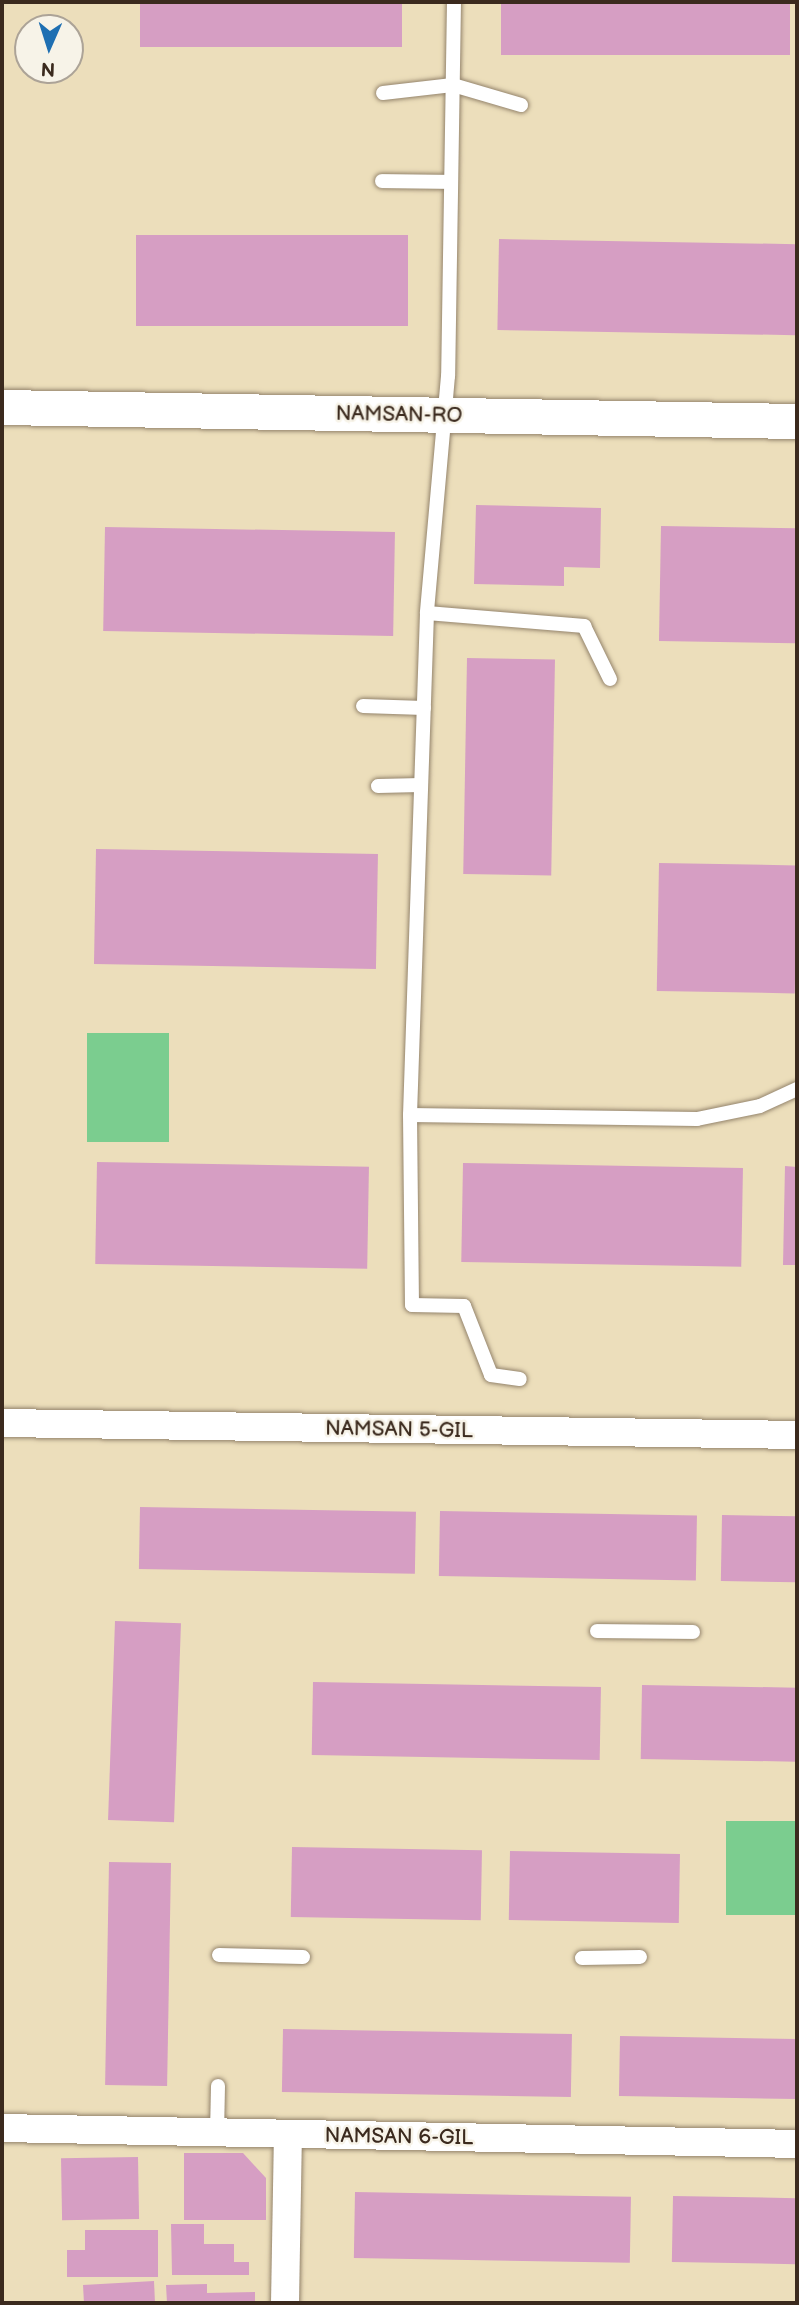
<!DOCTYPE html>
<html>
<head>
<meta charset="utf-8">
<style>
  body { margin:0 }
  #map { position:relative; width:799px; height:2305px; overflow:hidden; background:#ecdebb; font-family:"Balsamiq Sans",sans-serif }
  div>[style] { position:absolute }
  .green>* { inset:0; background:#7bcd8f; transform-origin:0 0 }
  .building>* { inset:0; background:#d69ec3; transform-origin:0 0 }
  .roads { filter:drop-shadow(0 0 2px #94846c) drop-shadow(0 0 2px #94846c) }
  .service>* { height:14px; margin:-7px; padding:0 7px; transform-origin:7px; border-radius:7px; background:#fff }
  .minor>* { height:28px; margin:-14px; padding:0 14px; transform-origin:14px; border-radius:14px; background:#fff }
  .tertiary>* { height:35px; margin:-17.5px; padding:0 17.5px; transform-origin:17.5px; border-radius:17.5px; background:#fff }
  span { translate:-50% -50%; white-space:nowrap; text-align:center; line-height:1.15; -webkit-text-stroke:5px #f7f3e8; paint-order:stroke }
  .street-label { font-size:21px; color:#3b2a1e }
  .frame { position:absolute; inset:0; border:4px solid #3b2a1e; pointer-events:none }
  .north { position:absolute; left:14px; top:14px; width:70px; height:70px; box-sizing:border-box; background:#f7f3e8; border:2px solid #aca397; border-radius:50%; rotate:183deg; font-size:19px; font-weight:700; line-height:28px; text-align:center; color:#3b2a1e }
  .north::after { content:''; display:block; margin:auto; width:24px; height:32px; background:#1f6fb2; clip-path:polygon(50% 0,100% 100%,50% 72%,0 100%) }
</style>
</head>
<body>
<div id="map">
  <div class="green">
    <div style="left:87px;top:1033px;width:82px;height:109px"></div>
    <div style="left:797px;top:1821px;width:94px;height:71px;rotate:90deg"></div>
  </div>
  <div class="building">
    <div style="left:140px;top:2px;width:262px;height:45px"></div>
    <div style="left:501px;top:2px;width:289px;height:53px"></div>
    <div style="left:136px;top:235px;width:272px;height:91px"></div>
    <div style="left:499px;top:239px;width:298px;height:91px;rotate:1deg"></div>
    <div style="clip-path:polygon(476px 505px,601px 508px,600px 568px,564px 567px,564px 586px,474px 584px)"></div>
    <div style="left:661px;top:526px;width:136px;height:115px;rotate:1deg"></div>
    <div style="left:105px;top:527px;width:290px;height:104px;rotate:1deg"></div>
    <div style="left:467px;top:658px;width:88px;height:216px;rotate:1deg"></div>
    <div style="left:96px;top:849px;width:282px;height:115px;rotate:1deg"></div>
    <div style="left:659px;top:863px;width:138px;height:128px;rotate:1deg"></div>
    <div style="left:97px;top:1162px;width:272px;height:102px;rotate:1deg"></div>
    <div style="left:463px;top:1163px;width:280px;height:99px;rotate:1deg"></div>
    <div style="clip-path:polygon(785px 1166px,797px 1167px,797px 1265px,783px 1265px)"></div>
    <div style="left:140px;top:1507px;width:276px;height:62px;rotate:1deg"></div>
    <div style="left:440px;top:1511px;width:257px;height:65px;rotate:1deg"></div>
    <div style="left:722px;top:1515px;width:75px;height:66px;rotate:1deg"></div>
    <div style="left:115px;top:1621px;width:66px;height:199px;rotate:2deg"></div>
    <div style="left:313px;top:1682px;width:288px;height:73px;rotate:1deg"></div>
    <div style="left:642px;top:1685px;width:155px;height:74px;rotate:1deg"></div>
    <div style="left:292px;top:1847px;width:190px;height:70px;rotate:1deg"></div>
    <div style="left:510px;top:1851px;width:170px;height:69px;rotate:1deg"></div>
    <div style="left:109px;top:1862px;width:62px;height:223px;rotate:1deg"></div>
    <div style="left:283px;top:2029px;width:289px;height:63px;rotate:1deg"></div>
    <div style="left:620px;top:2036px;width:177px;height:60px;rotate:1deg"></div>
    <div style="clip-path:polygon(184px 2153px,243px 2153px,266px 2178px,266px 2220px,184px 2220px)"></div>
    <div style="left:138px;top:2157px;width:62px;height:77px;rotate:89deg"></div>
    <div style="left:355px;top:2192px;width:276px;height:66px;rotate:1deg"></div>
    <div style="left:673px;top:2196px;width:124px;height:66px;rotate:1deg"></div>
    <div style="clip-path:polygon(171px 2224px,204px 2224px,204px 2244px,234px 2244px,234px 2262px,249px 2262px,249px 2275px,172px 2275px)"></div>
    <div style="clip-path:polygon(85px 2230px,158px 2230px,158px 2277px,67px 2277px,67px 2250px,85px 2250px)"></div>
    <div style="clip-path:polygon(154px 2281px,155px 2303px,84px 2303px,83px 2285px)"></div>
    <div style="clip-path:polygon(207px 2284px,207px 2293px,255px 2292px,255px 2303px,167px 2303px,166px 2285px)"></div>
  </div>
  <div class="roads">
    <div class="service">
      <div style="left:454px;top:2px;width:374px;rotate:90.9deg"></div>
      <div style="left:448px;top:376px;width:238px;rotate:95.1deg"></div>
      <div style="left:427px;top:613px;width:158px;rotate:4.7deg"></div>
      <div style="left:584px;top:626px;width:59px;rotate:63.9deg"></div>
      <div style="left:383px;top:93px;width:70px;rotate:-6.5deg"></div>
      <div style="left:453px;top:85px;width:71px;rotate:16.4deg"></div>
      <div style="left:382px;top:181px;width:69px;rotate:0.8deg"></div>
      <div style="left:427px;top:613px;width:502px;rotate:91.94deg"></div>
      <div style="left:410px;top:1115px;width:190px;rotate:89.4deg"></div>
      <div style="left:412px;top:1305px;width:52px;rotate:1.1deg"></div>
      <div style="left:464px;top:1306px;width:74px;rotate:68.6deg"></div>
      <div style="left:491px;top:1375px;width:29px;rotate:8deg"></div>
      <div style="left:363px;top:706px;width:61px;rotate:1.9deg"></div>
      <div style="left:378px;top:786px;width:43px;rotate:-1.3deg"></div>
      <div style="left:410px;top:1115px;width:287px;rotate:0.8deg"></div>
      <div style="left:697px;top:1119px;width:64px;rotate:-11.7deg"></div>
      <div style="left:760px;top:1106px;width:41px;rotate:-24.7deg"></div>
      <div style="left:597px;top:1631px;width:96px;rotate:0.6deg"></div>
      <div style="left:219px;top:1955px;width:84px;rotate:1.4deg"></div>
      <div style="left:582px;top:1958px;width:58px;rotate:-1deg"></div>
      <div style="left:217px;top:2134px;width:48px;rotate:-88.8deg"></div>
    </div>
    <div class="minor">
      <div style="left:2px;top:1423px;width:795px;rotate:0.86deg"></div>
      <div style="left:2px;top:2128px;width:795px;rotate:1.15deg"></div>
      <div style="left:285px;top:2303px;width:167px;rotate:-89deg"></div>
    </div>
    <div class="tertiary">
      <div style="left:2px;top:407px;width:795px;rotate:1.01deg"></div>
    </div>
  </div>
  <div class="street-label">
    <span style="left:399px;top:415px;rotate:1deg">NAMSAN-RO</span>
    <span style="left:399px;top:1430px;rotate:1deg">NAMSAN 5-GIL</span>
    <span style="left:399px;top:2137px;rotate:1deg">NAMSAN 6-GIL</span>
  </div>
  <div class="frame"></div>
  <div class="north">N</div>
</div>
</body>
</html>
